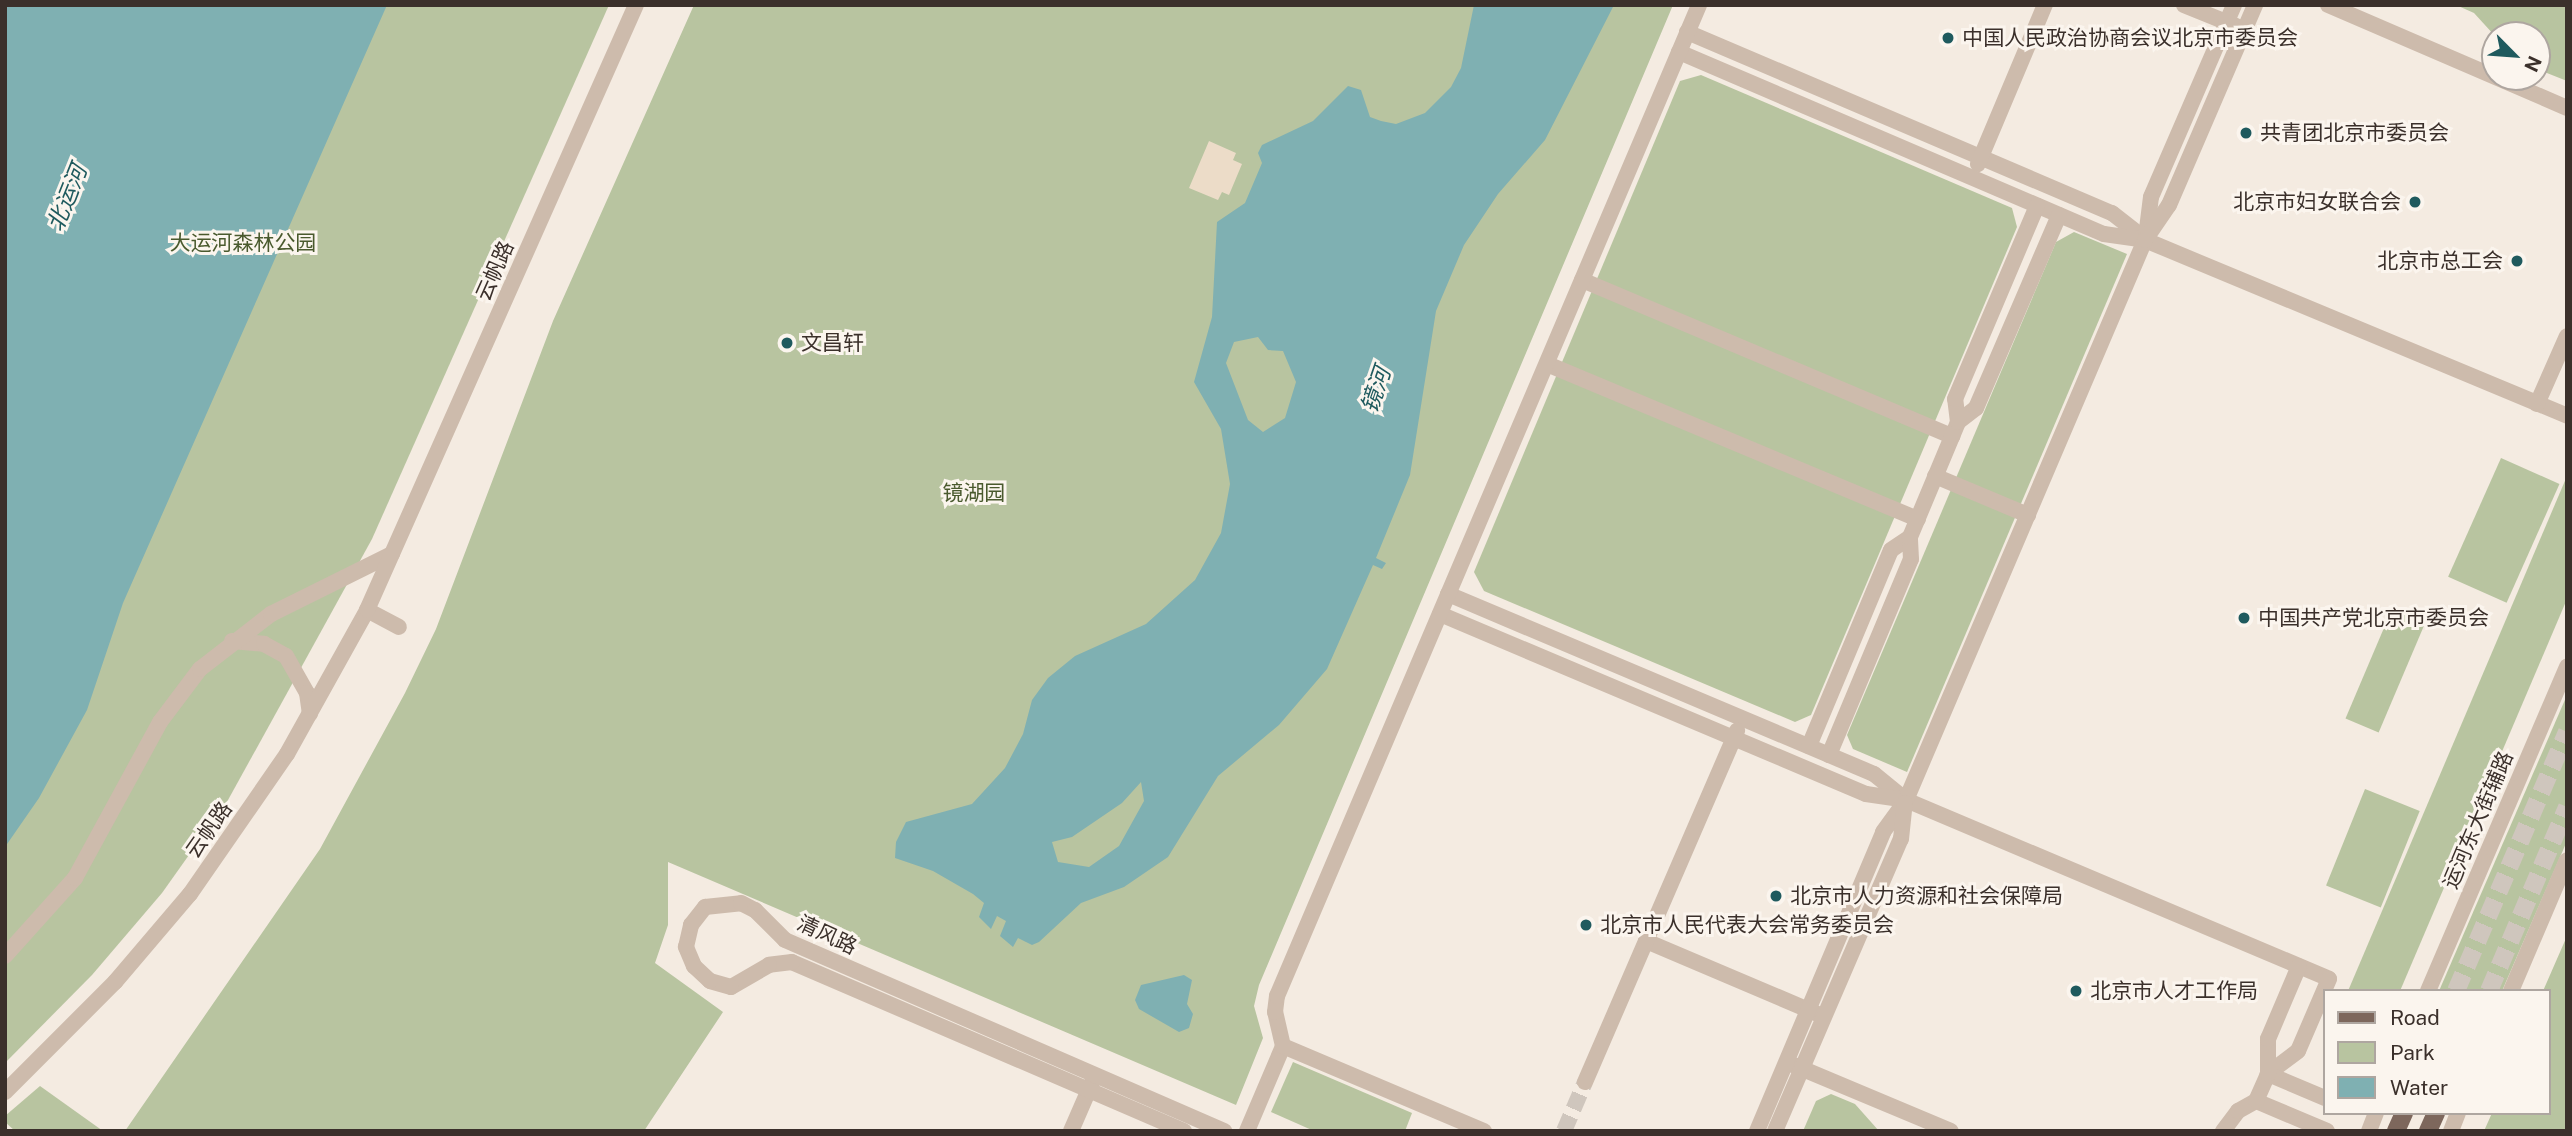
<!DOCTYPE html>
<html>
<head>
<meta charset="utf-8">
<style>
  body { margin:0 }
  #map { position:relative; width:2572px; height:1136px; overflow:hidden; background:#f4ebe1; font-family:"Public Sans","Noto Sans SC",sans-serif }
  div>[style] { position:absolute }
  .green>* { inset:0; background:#b8c4a0; transform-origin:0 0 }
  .plaza>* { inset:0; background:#ecdcc8 }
  .water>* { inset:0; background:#7fb0b2 }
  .minor-tunnel>* { height:16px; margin-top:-8px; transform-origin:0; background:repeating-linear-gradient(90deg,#cfc6bd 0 16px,transparent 0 24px) }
  .major-tunnel>* { height:18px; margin-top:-9px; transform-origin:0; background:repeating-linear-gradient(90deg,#cfc6bd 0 18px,transparent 0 27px) }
  .minor>* { height:16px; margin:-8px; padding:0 8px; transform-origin:8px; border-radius:8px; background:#cdbbac }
  .major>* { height:18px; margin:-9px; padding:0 9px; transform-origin:9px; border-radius:9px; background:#7d675c }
  .dots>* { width:19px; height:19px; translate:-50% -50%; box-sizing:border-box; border:4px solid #fbf5ee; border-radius:50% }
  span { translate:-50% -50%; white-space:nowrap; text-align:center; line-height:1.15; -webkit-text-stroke:6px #fbf5ee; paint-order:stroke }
  .poi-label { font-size:21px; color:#3b302b }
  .left { translate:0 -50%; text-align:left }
  .right { translate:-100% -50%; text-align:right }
  .park-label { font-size:21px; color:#4a5a2e }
  .street-label { font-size:21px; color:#3b302b }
  .water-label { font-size:23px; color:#1f5a5e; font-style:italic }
  .frame { position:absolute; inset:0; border:7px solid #3b302b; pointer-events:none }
  .legend { position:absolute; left:2323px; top:989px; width:228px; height:126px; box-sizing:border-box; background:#fbf5ee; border:2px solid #aea6a0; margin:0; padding:9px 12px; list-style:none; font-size:21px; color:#3b302b }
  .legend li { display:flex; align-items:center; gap:14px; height:35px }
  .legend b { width:35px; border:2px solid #aea6a0 }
  .north { position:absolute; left:2481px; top:21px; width:70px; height:70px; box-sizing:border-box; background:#fbf5ee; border:2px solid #aea6a0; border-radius:50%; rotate:115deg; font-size:19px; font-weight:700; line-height:28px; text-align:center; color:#3b302b }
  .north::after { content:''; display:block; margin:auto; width:24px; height:32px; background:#1f5a5e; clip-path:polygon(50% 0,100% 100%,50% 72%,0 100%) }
</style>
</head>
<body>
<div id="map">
  <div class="green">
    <div style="clip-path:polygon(5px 5px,609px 5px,372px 539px,228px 800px,162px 893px,92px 975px,5px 1063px)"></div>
    <div style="clip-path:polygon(694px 5px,1673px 5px,1259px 985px,1254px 1006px,1263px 1038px,1236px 1105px,668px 862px,668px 925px,655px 963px,723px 1012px,644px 1131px,125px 1131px,320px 849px,405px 693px,436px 629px,553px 321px)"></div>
    <div style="clip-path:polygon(2456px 5px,2567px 5px,2567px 81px,2537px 69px,2537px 35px,2495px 36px,2474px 13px)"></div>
    <div style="clip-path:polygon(1701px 75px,2012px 208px,2017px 227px,1811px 715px,1795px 722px,1484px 591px,1474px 572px,1680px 81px)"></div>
    <div style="clip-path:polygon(2074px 232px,2127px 254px,1907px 772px,1853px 749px,1847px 735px,2056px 242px)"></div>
    <div style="left:2501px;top:458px;width:64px;height:130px;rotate:24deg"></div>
    <div style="clip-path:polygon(2567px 476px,2567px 599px,2400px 991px,2348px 991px)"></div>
    <div style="left:2392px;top:609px;width:36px;height:119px;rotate:23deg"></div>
    <div style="clip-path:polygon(2567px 695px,2567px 841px,2502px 991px,2439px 991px)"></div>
    <div style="left:2365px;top:789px;width:59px;height:104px;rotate:22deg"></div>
    <div style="clip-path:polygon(2567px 936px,2567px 1131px,2484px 1131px,2492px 1113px,2549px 1113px,2549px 991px,2543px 991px)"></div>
    <div style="clip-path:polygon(1293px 1062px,1412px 1113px,1405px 1131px,1314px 1131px,1271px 1112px)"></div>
    <div style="clip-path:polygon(40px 1086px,103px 1131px,15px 1131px,5px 1122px,5px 1116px)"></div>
    <div style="clip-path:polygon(1831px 1094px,1855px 1104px,1879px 1131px,1803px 1131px,1816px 1101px)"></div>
  </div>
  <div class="plaza">
    <div style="clip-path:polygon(1209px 141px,1236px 153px,1233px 160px,1242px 164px,1229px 195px,1222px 192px,1218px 200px,1189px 188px)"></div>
  </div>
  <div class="water">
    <div style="clip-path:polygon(5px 5px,387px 5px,123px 603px,87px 710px,39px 798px,5px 847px)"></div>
    <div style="clip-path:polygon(evenodd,1474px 5px,1614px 5px,1545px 140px,1498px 194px,1464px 245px,1436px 311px,1410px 475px,1376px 558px,1386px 563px,1382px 569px,1373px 565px,1327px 669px,1279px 725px,1218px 776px,1168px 857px,1124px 887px,1081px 903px,1039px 942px,1032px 945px,1018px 938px,1013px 947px,1000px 936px,1006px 921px,997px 916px,991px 929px,979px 917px,984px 903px,973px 894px,933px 871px,895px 858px,896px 842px,906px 822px,972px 804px,1005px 768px,1023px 734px,1032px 700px,1048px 678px,1075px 656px,1146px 624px,1195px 580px,1221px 533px,1230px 484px,1221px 429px,1194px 382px,1212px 317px,1217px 222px,1245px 203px,1262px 163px,1258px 153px,1262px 145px,1313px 121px,1348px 86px,1361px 90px,1370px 117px,1381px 121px,1396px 124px,1425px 113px,1451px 87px,1461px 68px,1474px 5px,1258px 337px,1268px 350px,1283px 351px,1296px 382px,1285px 418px,1263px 432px,1248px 420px,1226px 363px,1234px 342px,1258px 337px,1474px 5px,1141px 782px,1144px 801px,1119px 846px,1089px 867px,1058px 862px,1052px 842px,1072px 837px,1122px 803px,1141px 782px)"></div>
    <div style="clip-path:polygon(1184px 975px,1192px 980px,1187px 1004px,1193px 1014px,1189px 1028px,1179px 1032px,1139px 1009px,1135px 1000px,1141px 985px)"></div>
  </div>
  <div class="minor-tunnel">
    <div style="left:1564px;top:1131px;width:53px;rotate:-66.8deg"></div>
  </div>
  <div class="major-tunnel">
    <div style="left:2456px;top:991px;width:282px;rotate:-66.8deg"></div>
    <div style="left:2489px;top:991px;width:200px;rotate:-67deg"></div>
  </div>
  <div class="minor">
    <div style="left:2184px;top:5px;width:56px;rotate:22deg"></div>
    <div style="left:2328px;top:5px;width:260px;rotate:23.3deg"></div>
    <div style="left:1687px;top:32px;width:462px;rotate:23.1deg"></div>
    <div style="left:2112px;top:213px;width:41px;rotate:38deg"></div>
    <div style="left:1679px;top:52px;width:462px;rotate:23.2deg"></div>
    <div style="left:2104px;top:234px;width:41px;rotate:8.3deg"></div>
    <div style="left:2145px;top:240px;width:457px;rotate:22.6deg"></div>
    <div style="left:1978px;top:164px;width:173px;rotate:-67.2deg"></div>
    <div style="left:2146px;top:237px;width:40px;rotate:-82.9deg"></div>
    <div style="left:2151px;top:197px;width:209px;rotate:-66.6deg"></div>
    <div style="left:1582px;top:280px;width:402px;rotate:22.9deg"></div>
    <div style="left:1547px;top:364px;width:402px;rotate:22.7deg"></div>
    <div style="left:2537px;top:404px;width:74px;rotate:-66.2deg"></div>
    <div style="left:1958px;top:422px;width:23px;rotate:-97deg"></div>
    <div style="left:1955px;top:399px;width:210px;rotate:-67deg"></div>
    <div style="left:1935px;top:476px;width:101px;rotate:22.8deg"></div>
    <div style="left:1448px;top:594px;width:462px;rotate:22.9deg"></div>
    <div style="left:1874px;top:774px;width:41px;rotate:39.1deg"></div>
    <div style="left:367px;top:610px;width:36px;rotate:28deg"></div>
    <div style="left:1440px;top:614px;width:462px;rotate:22.9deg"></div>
    <div style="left:1866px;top:794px;width:40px;rotate:8.5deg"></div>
    <div style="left:1906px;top:800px;width:459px;rotate:22.9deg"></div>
    <div style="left:2329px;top:979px;width:78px;rotate:113.3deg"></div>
    <div style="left:2298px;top:1051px;width:38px;rotate:143deg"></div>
    <div style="left:232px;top:641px;width:32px;rotate:5deg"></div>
    <div style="left:264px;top:644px;width:25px;rotate:29deg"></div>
    <div style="left:286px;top:656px;width:43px;rotate:60.4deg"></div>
    <div style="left:307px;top:693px;width:21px;rotate:82deg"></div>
    <div style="left:1809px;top:746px;width:212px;rotate:-67.3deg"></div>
    <div style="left:1891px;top:550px;width:23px;rotate:-34deg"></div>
    <div style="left:1829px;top:755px;width:212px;rotate:-67.3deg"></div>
    <div style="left:1911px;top:559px;width:22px;rotate:-93deg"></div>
    <div style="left:1910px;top:537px;width:125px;rotate:-67.3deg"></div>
    <div style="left:1958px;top:422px;width:23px;rotate:-38deg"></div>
    <div style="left:1976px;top:408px;width:210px;rotate:-66.7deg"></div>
    <div style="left:1646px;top:941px;width:185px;rotate:23deg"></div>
    <div style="left:5px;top:956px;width:105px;rotate:-48.1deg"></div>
    <div style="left:75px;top:878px;width:178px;rotate:-61.4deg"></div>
    <div style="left:160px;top:722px;width:66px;rotate:-53deg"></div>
    <div style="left:200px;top:669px;width:90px;rotate:-37.8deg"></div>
    <div style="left:271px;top:614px;width:135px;rotate:-26.4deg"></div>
    <div style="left:2428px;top:991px;width:353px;rotate:-66.8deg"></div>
    <div style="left:2511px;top:991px;width:142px;rotate:-66.9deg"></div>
    <div style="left:1791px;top:1064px;width:173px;rotate:22.7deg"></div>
    <div style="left:2268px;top:1074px;width:62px;rotate:22.8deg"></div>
    <div style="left:1585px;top:1082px;width:383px;rotate:-66.6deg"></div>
    <div style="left:5px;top:1092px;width:156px;rotate:-45deg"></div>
    <div style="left:115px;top:982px;width:116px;rotate:-49.6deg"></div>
    <div style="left:190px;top:894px;width:170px;rotate:-55.3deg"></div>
    <div style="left:287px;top:754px;width:165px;rotate:-60.9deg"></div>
    <div style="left:367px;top:610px;width:662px;rotate:-66.03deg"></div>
    <div style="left:2256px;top:1101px;width:77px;rotate:22.9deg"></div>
    <div style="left:1071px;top:1131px;width:58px;rotate:-66.5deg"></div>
    <div style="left:1184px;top:1131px;width:427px;rotate:-156.7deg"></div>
    <div style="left:792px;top:962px;width:23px;rotate:173deg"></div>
    <div style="left:769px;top:965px;width:44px;rotate:149.9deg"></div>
    <div style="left:731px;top:987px;width:22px;rotate:-164deg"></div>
    <div style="left:710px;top:981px;width:22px;rotate:-137deg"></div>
    <div style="left:694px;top:966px;width:21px;rotate:-113deg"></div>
    <div style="left:686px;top:947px;width:23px;rotate:-77deg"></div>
    <div style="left:691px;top:925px;width:23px;rotate:-52deg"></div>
    <div style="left:705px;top:907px;width:36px;rotate:-6deg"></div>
    <div style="left:741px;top:903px;width:16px;rotate:27deg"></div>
    <div style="left:755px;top:910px;width:42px;rotate:45deg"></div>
    <div style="left:785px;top:940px;width:479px;rotate:23.5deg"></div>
    <div style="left:1247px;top:1131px;width:92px;rotate:-67deg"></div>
    <div style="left:1484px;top:1131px;width:218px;rotate:-157.1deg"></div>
    <div style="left:1283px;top:1046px;width:35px;rotate:-103deg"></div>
    <div style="left:1275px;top:1012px;width:16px;rotate:-83deg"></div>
    <div style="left:1277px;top:996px;width:1077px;rotate:-66.93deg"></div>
    <div style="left:1757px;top:1131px;width:324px;rotate:-67.1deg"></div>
    <div style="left:1883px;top:832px;width:39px;rotate:-54deg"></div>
    <div style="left:1906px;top:800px;width:609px;rotate:-66.89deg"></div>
    <div style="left:2145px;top:240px;width:42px;rotate:-55.6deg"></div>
    <div style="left:2169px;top:205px;width:218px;rotate:-66.7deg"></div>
    <div style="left:1775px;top:1131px;width:318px;rotate:-66.7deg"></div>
    <div style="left:1901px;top:839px;width:36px;rotate:-84deg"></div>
    <div style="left:2223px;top:1131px;width:25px;rotate:-53deg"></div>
    <div style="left:2238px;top:1111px;width:21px;rotate:-29deg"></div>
    <div style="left:2256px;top:1101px;width:30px;rotate:-66deg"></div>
    <div style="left:2268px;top:1074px;width:35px;rotate:-90deg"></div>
    <div style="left:2268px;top:1039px;width:79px;rotate:-67deg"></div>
    <div style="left:2369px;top:1131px;width:19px;rotate:-69deg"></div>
    <div style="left:2451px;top:1131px;width:19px;rotate:-69deg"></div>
  </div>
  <div class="major">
    <div style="left:2396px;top:1131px;width:20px;rotate:-66deg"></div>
    <div style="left:2428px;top:1131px;width:20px;rotate:-66deg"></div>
  </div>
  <div class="dots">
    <div style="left:1948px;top:38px;background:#1f5a5e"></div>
    <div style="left:2246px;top:133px;background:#1f5a5e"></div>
    <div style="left:2415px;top:202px;background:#1f5a5e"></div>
    <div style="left:2517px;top:261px;background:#1f5a5e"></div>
    <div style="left:787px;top:343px;background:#1f5a5e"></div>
    <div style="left:2244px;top:618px;background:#1f5a5e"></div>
    <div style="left:1776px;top:896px;background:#1f5a5e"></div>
    <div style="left:1586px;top:925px;background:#1f5a5e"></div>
    <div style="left:2076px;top:991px;background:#1f5a5e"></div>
  </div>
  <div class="poi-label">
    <span class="left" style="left:1962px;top:38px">中国人民政治协商会议北京市委员会</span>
    <span class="left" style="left:2260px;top:133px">共青团北京市委员会</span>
    <span class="right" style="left:2401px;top:202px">北京市妇女联合会</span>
    <span class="right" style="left:2503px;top:261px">北京市总工会</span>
    <span class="left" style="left:801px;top:343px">文昌轩</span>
    <span class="left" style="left:2258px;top:618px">中国共产党北京市委员会</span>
    <span class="left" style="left:1790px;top:896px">北京市人力资源和社会保障局</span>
    <span class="left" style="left:1600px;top:925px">北京市人民代表大会常务委员会</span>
    <span class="left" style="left:2090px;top:991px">北京市人才工作局</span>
  </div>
  <div class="park-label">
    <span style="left:243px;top:243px">大运河森林公园</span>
    <span style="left:974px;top:493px">镜湖园</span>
  </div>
  <div class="street-label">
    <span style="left:495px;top:271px;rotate:-66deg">云帆路</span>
    <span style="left:2478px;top:820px;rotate:-67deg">运河东大街辅路</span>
    <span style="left:209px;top:830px;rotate:-55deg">云帆路</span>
    <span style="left:827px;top:935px;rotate:25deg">清风路</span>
  </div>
  <div class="water-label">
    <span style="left:67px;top:198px;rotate:-68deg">北运河</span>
    <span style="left:1376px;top:390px;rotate:-71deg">镜河</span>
  </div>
  <div class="frame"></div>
  <ul class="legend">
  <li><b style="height:9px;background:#7d675c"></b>Road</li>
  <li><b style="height:19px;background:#b8c4a0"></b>Park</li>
  <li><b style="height:19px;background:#7fb0b2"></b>Water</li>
  </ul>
  <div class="north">N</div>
</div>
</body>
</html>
